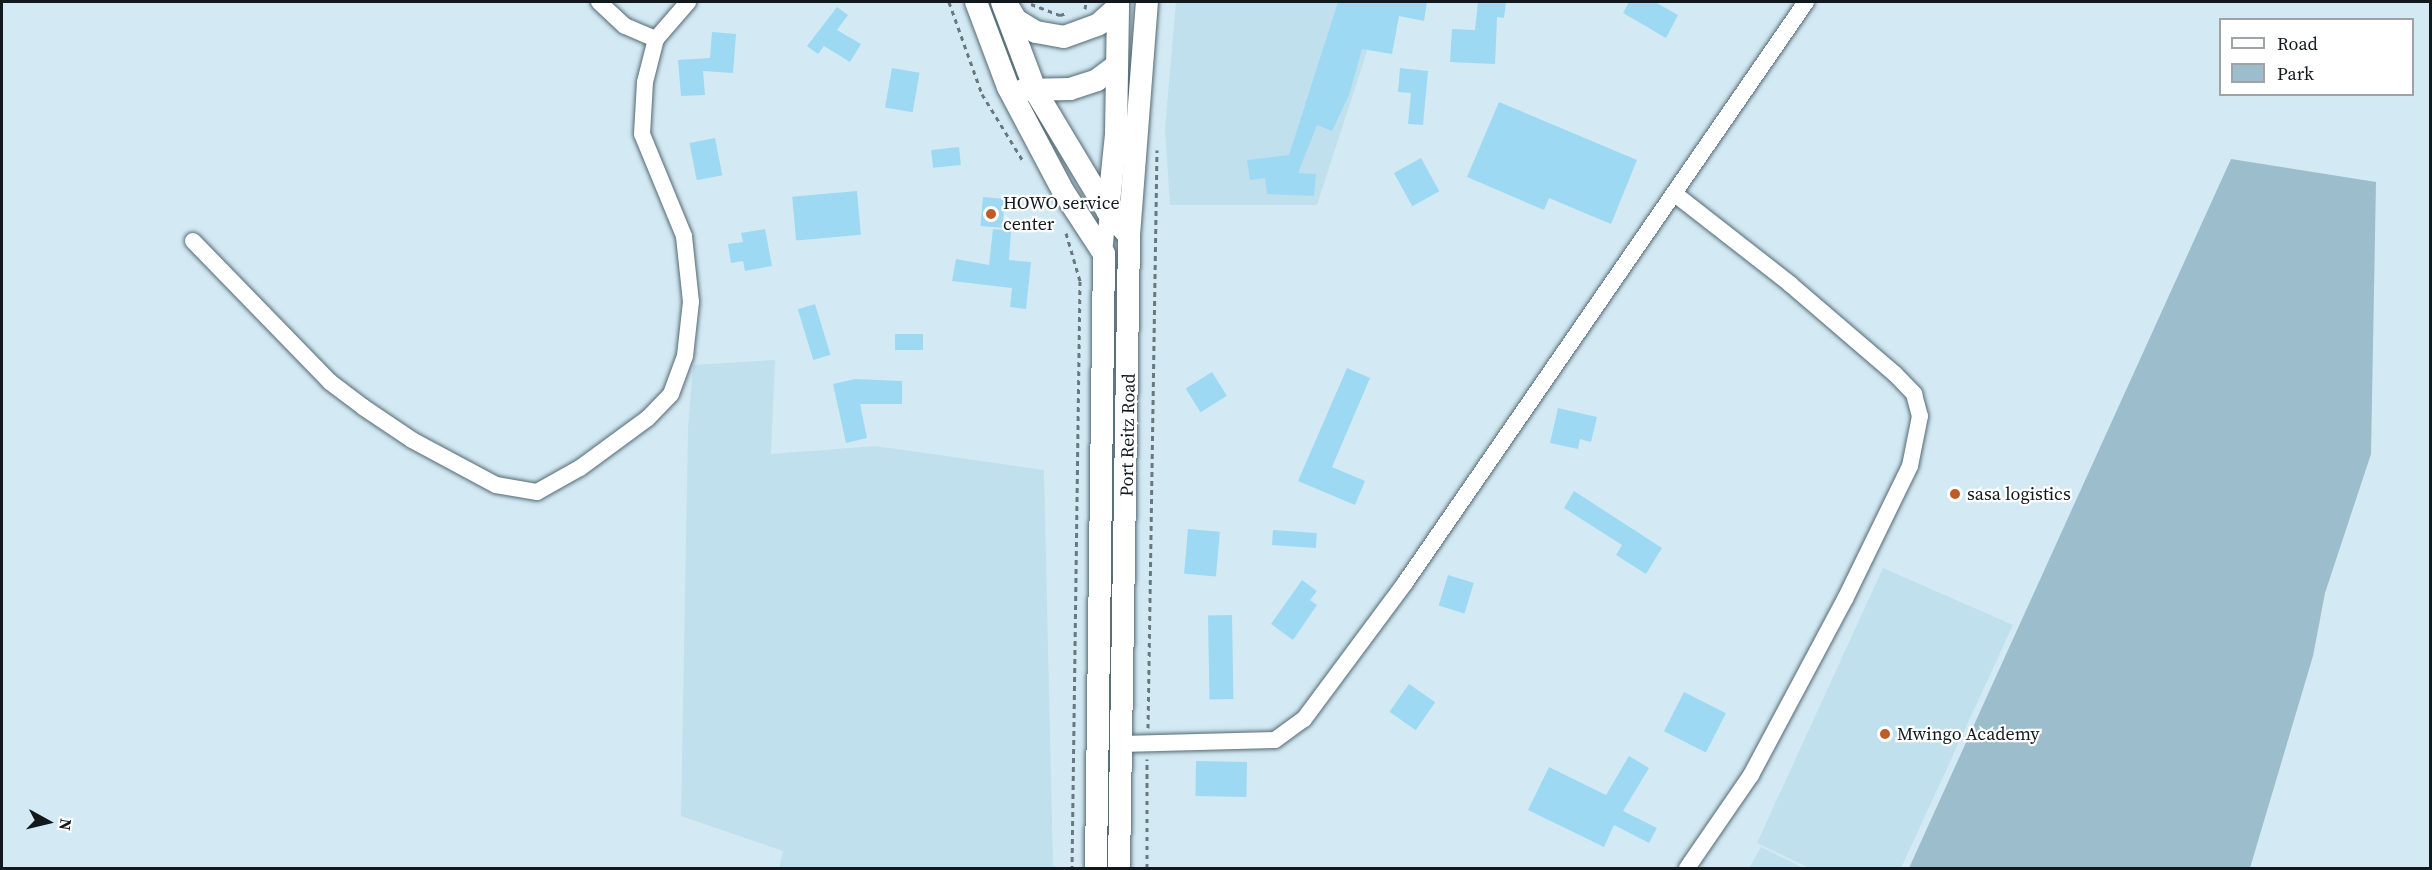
<!DOCTYPE html>
<html>
<head>
<meta charset="utf-8">
<style>
  body { margin:0 }
  #map { position:relative; width:2432px; height:870px; overflow:hidden; background:#d3eaf5; font-family:"Source Serif 4",serif }
  div>[style] { position:absolute }
  .built>* { inset:0; background:#c0e0ee }
  .green>* { inset:0; background:#9bbdcc }
  .building>* { inset:0; background:#9dd9f2; transform-origin:0 0 }
  .path>* { height:3px; margin-top:-1.5px; transform-origin:0; background:repeating-linear-gradient(90deg,#69787f 0 4.5px,transparent 0 9px) }
  .roads { filter:drop-shadow(0 0 2px #546972) drop-shadow(0 0 2px #546972) }
  .minor>* { height:16px; margin:-8px; padding:0 8px; transform-origin:8px; border-radius:8px; background:#fff }
  .secondary>* { height:22px; margin:-11px; padding:0 11px; transform-origin:11px; border-radius:11px; background:#fff }
  .dots>* { width:16px; height:16px; translate:-50% -50%; box-sizing:border-box; border:3px solid #fff; border-radius:50% }
  span { translate:-50% -50%; white-space:nowrap; text-align:center; line-height:1.15; -webkit-text-stroke:4.5px #fff; paint-order:stroke }
  .poi-label { font-size:18px; color:#11191d }
  .left { translate:0 -50%; text-align:left }
  .street-label { font-size:18px; color:#11191d }
  .frame { position:absolute; inset:0; border:3px solid #11191d; pointer-events:none }
  .legend { position:absolute; left:2219px; top:18px; width:195px; height:78px; box-sizing:border-box; background:#fff; border:2px solid #a0a3a5; margin:0; padding:8px 10px; list-style:none; font-size:18px; color:#11191d }
  .legend li { display:flex; align-items:center; gap:12px; height:30px }
  .legend b { width:30px; border:2px solid #a0a3a5 }
  .north { position:absolute; left:18px; top:792px; width:60px; height:60px; -webkit-text-stroke:4px #fff; paint-order:stroke; rotate:98deg; font-size:16px; font-weight:700; line-height:24px; text-align:center; color:#11191d }
  .north::after { content:''; display:block; margin:auto; width:21px; height:27px; background:#11191d; clip-path:polygon(50% 0,100% 100%,50% 72%,0 100%) }
</style>
</head>
<body>
<div id="map">
  <div class="built">
    <div style="clip-path:polygon(1176px 2px,1383px 2px,1317px 205px,1170px 205px,1165px 129px)"></div>
    <div style="clip-path:polygon(775px 360px,771px 454px,876px 446px,1044px 470px,1053px 866px,1060px 868px,779px 868px,783px 851px,681px 816px,688px 428px,693px 365px)"></div>
    <div style="clip-path:polygon(1883px 568px,2013px 625px,1901px 868px,1809px 868px,1757px 843px)"></div>
    <div style="clip-path:polygon(1761px 847px,1804px 868px,1749px 868px)"></div>
  </div>
  <div class="green">
    <div style="clip-path:polygon(2231px 159px,2376px 182px,2371px 454px,2325px 593px,2313px 656px,2250px 868px,1909px 868px)"></div>
  </div>
  <div class="building">
    <div style="clip-path:polygon(1338px 2px,1427px 2px,1424px 21px,1399px 16px,1392px 54px,1362px 49px,1349px 95px,1332px 131px,1317px 125px,1298px 173px,1316px 174px,1314px 196px,1267px 194px,1265px 178px,1250px 180px,1247px 160px,1289px 155px)"></div>
    <div style="clip-path:polygon(1478px 2px,1506px 2px,1504px 18px,1497px 17px,1495px 64px,1450px 62px,1452px 29px,1475px 30px)"></div>
    <div style="clip-path:polygon(1629px 2px,1655px 2px,1678px 15px,1666px 38px,1623px 13px)"></div>
    <div style="clip-path:polygon(837px 7px,848px 15px,837px 30px,861px 44px,850px 62px,824px 46px,818px 54px,807px 46px)"></div>
    <div style="clip-path:polygon(712px 32px,736px 34px,733px 73px,703px 71px,705px 95px,681px 96px,678px 60px,710px 58px)"></div>
    <div style="left:892px;top:68px;width:28px;height:40px;rotate:10deg"></div>
    <div style="clip-path:polygon(1400px 68px,1428px 71px,1423px 125px,1408px 124px,1411px 93px,1398px 92px)"></div>
    <div style="clip-path:polygon(1499px 102px,1637px 160px,1611px 224px,1549px 198px,1544px 210px,1467px 177px)"></div>
    <div style="left:715px;top:138px;width:38px;height:26px;rotate:79deg"></div>
    <div style="left:959px;top:147px;width:18px;height:28px;rotate:84deg"></div>
    <div style="left:1421px;top:158px;width:38px;height:31px;rotate:61deg"></div>
    <div style="left:857px;top:191px;width:44px;height:65px;rotate:85deg"></div>
    <div style="left:983px;top:197px;width:22px;height:29px;rotate:5deg"></div>
    <div style="clip-path:polygon(765px 229px,772px 266px,745px 271px,743px 261px,731px 263px,728px 244px,743px 242px,741px 233px)"></div>
    <div style="clip-path:polygon(993px 229px,1011px 231px,1009px 260px,1031px 262px,1026px 309px,1010px 307px,1012px 288px,952px 281px,956px 259px,989px 265px)"></div>
    <div style="left:815px;top:304px;width:53px;height:18px;rotate:73deg"></div>
    <div style="left:923px;top:334px;width:16px;height:28px;rotate:90deg"></div>
    <div style="clip-path:polygon(1347px 368px,1370px 378px,1332px 467px,1365px 481px,1355px 505px,1298px 481px)"></div>
    <div style="left:1212px;top:372px;width:28px;height:31px;rotate:58deg"></div>
    <div style="clip-path:polygon(855px 379px,902px 381px,902px 404px,860px 404px,867px 438px,846px 443px,833px 384px)"></div>
    <div style="clip-path:polygon(1558px 408px,1597px 417px,1591px 442px,1580px 439px,1578px 449px,1550px 443px)"></div>
    <div style="clip-path:polygon(1574px 491px,1662px 548px,1646px 574px,1616px 555px,1622px 545px,1564px 508px)"></div>
    <div style="left:1188px;top:529px;width:32px;height:45px;rotate:5deg"></div>
    <div style="left:1273px;top:530px;width:44px;height:15px;rotate:4deg"></div>
    <div style="left:1448px;top:575px;width:27px;height:32px;rotate:17deg"></div>
    <div style="clip-path:polygon(1302px 580px,1317px 591px,1310px 600px,1317px 605px,1293px 640px,1271px 624px)"></div>
    <div style="left:1232px;top:615px;width:84px;height:24px;rotate:89deg"></div>
    <div style="left:1409px;top:684px;width:32px;height:34px;rotate:35deg"></div>
    <div style="left:1684px;top:692px;width:47px;height:44px;rotate:27deg"></div>
    <div style="clip-path:polygon(1629px 756px,1649px 768px,1623px 811px,1657px 828px,1649px 843px,1614px 825px,1604px 847px,1528px 810px,1549px 767px,1606px 795px)"></div>
    <div style="left:1196px;top:761px;width:51px;height:35px;rotate:1deg"></div>
  </div>
  <div class="path">
    <div style="left:949px;top:2px;width:98px;rotate:70.3deg"></div>
    <div style="left:982px;top:94px;width:79px;rotate:58.5deg"></div>
    <div style="left:1031px;top:4px;width:31px;rotate:21deg"></div>
    <div style="left:1060px;top:15px;width:7px;rotate:-16deg"></div>
    <div style="left:1085px;top:9px;width:7px;rotate:-82deg"></div>
    <div style="left:1066px;top:233px;width:50px;rotate:73.7deg"></div>
    <div style="left:1080px;top:281px;width:587px;rotate:90.78deg"></div>
    <div style="left:1148px;top:728px;width:578px;rotate:-89.11deg"></div>
    <div style="left:1147px;top:868px;width:109px;rotate:-90deg"></div>
  </div>
  <div class="roads">
    <div class="minor">
      <div style="left:599px;top:2px;width:35px;rotate:43deg"></div>
      <div style="left:625px;top:26px;width:34px;rotate:23deg"></div>
      <div style="left:656px;top:39px;width:49px;rotate:-49.1deg"></div>
      <div style="left:1675px;top:194px;width:146px;rotate:38deg"></div>
      <div style="left:1790px;top:284px;width:138px;rotate:40.6deg"></div>
      <div style="left:1895px;top:374px;width:28px;rotate:46deg"></div>
      <div style="left:1914px;top:394px;width:23px;rotate:75deg"></div>
      <div style="left:1920px;top:416px;width:51px;rotate:101.3deg"></div>
      <div style="left:1910px;top:466px;width:148px;rotate:116deg"></div>
      <div style="left:1845px;top:599px;width:200px;rotate:118.1deg"></div>
      <div style="left:1751px;top:775px;width:113px;rotate:124.5deg"></div>
      <div style="left:193px;top:241px;width:197px;rotate:45.8deg"></div>
      <div style="left:330px;top:382px;width:41px;rotate:37.1deg"></div>
      <div style="left:363px;top:407px;width:59px;rotate:34deg"></div>
      <div style="left:412px;top:440px;width:95px;rotate:28.2deg"></div>
      <div style="left:496px;top:485px;width:42px;rotate:9.7deg"></div>
      <div style="left:537px;top:492px;width:49px;rotate:-29.2deg"></div>
      <div style="left:580px;top:468px;width:84px;rotate:-36.3deg"></div>
      <div style="left:648px;top:418px;width:33px;rotate:-46deg"></div>
      <div style="left:671px;top:394px;width:40px;rotate:-69.8deg"></div>
      <div style="left:685px;top:356px;width:54px;rotate:-83.7deg"></div>
      <div style="left:691px;top:302px;width:66px;rotate:-96.1deg"></div>
      <div style="left:684px;top:236px;width:110px;rotate:-112.4deg"></div>
      <div style="left:642px;top:134px;width:52px;rotate:-86.7deg"></div>
      <div style="left:645px;top:82px;width:44px;rotate:-75.7deg"></div>
      <div style="left:1104px;top:254px;width:42px;rotate:-84.6deg"></div>
      <div style="left:1121px;top:744px;width:154px;rotate:-1.5deg"></div>
      <div style="left:1275px;top:740px;width:36px;rotate:-36deg"></div>
      <div style="left:1304px;top:719px;width:169px;rotate:-53.4deg"></div>
      <div style="left:1405px;top:583px;width:706px;rotate:-55.39deg"></div>
    </div>
    <div class="secondary">
      <div style="left:976px;top:2px;width:91px;rotate:69.4deg"></div>
      <div style="left:1008px;top:87px;width:118px;rotate:62.1deg"></div>
      <div style="left:1063px;top:191px;width:75px;rotate:56.9deg"></div>
      <div style="left:1104px;top:254px;width:614px;rotate:90.75deg"></div>
      <div style="left:1002px;top:2px;width:96px;rotate:69.3deg"></div>
      <div style="left:1036px;top:92px;width:140px;rotate:59deg"></div>
      <div style="left:1108px;top:212px;width:31px;rotate:48deg"></div>
      <div style="left:1009px;top:8px;width:14px;rotate:60deg"></div>
      <div style="left:1016px;top:20px;width:23px;rotate:31deg"></div>
      <div style="left:1036px;top:32px;width:28px;rotate:10deg"></div>
      <div style="left:1064px;top:37px;width:37px;rotate:-20deg"></div>
      <div style="left:1099px;top:24px;width:25px;rotate:-42deg"></div>
      <div style="left:1023px;top:90px;width:47px;rotate:-1.2deg"></div>
      <div style="left:1070px;top:89px;width:28px;rotate:-18deg"></div>
      <div style="left:1097px;top:80px;width:25px;rotate:-37deg"></div>
      <div style="left:1108px;top:212px;width:77px;rotate:-84.1deg"></div>
      <div style="left:1116px;top:135px;width:133px;rotate:-89.1deg"></div>
      <div style="left:1119px;top:868px;width:633px;rotate:-89.09deg"></div>
      <div style="left:1129px;top:235px;width:234px;rotate:-85.6deg"></div>
    </div>
  </div>
  <div class="dots">
    <div style="left:991px;top:214px;background:#bf5b24"></div>
    <div style="left:1955px;top:494px;background:#bf5b24"></div>
    <div style="left:1885px;top:734px;background:#bf5b24"></div>
  </div>
  <div class="poi-label">
    <span class="left" style="left:1003px;top:214px">HOWO service<br>center</span>
    <span class="left" style="left:1967px;top:494px">sasa logistics</span>
    <span class="left" style="left:1897px;top:734px">Mwingo Academy</span>
  </div>
  <div class="street-label">
    <span style="left:1128px;top:435px;rotate:-89deg">Port Reitz Road</span>
  </div>
  <div class="frame"></div>
  <ul class="legend">
  <li><b style="height:8px;background:#fff"></b>Road</li>
  <li><b style="height:16px;background:#9bbdcc"></b>Park</li>
  </ul>
  <div class="north">N</div>
</div>
</body>
</html>
